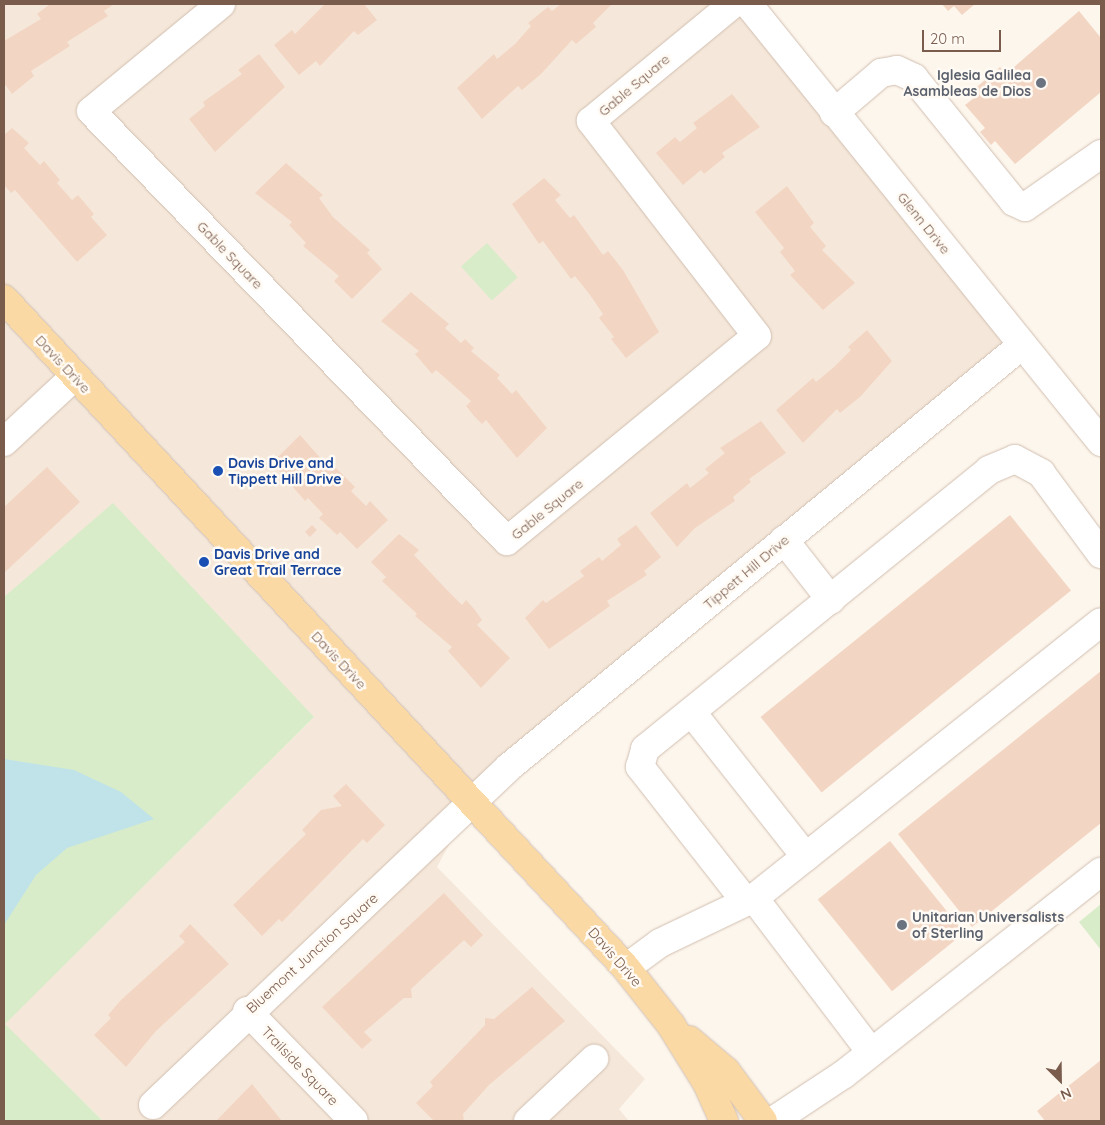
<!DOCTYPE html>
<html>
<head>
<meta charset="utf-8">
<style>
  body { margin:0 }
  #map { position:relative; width:1105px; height:1125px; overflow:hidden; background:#fdf6ec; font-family:Quicksand,sans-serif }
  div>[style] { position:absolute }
  .residential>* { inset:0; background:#f5e8da }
  .green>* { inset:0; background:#d8ecc9; transform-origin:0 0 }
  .water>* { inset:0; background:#bfe3e8 }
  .building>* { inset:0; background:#f3d5c3; transform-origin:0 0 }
  .roads { filter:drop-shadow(0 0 1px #d1beb0) drop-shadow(0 0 1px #d1beb0) }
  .minor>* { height:28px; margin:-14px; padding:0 14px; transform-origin:14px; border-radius:14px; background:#fff }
  .major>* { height:28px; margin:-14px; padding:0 14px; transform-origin:14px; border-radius:14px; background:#fbd9a5 }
  .dots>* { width:14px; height:14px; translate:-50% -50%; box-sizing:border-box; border:2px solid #fffaf3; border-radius:50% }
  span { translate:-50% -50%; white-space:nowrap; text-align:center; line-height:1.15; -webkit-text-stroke:5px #fffaf3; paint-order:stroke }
  .worship-label { font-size:14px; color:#5b616d; font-weight:700 }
  .right { translate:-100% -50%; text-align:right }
  .left { translate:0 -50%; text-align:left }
  .street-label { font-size:14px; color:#7a5c4d }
  .transit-label { font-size:14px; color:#164399; font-weight:700 }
  .frame { position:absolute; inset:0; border:5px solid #7a5c4d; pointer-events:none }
  .north { position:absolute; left:1035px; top:1055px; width:50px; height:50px; -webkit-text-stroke:4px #fffaf3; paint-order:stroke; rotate:157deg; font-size:14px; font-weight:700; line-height:20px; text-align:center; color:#7a5c4d }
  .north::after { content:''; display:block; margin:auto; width:18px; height:22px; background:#7a5c4d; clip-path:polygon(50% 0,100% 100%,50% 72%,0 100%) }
  .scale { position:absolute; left:922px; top:30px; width:79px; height:22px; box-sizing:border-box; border:2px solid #7a5c4d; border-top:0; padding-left:6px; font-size:15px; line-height:18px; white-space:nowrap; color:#7a5c4d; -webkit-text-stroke:4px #fffaf3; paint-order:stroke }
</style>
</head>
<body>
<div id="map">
  <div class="residential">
    <div style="clip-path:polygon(4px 4px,748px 4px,1022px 345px,472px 802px,437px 867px,645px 1079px,619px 1109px,629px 1121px,103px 1121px,4px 1024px,314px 717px,4px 597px)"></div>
  </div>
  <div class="green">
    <div style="left:487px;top:243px;width:46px;height:35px;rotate:48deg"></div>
    <div style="clip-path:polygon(113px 503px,314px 717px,5px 1024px,103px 1121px,4px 1121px,4px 597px)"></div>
    <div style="clip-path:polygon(1101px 904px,1101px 950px,1079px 922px)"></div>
  </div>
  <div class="water">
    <div style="clip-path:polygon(4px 759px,74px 770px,121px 792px,154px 819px,67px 848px,36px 875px,4px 925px)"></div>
  </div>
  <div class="building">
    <div style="clip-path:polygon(50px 4px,114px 4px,104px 11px,108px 16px,67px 42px,70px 46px,31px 71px,34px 76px,12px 94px,4px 83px,4px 41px,41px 19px,37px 14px)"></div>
    <div style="clip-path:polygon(325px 4px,364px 4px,377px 20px,358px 35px,354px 31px,320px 66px,316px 61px,299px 75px,274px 45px,292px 30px,295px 34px)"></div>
    <div style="clip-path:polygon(561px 4px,612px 4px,593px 23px,596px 27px,576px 44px,572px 40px,541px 74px,522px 90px,518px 86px,482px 119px,457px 88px,494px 54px,497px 59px,515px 44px,531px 26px,528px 23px,548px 7px,552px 11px)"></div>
    <div style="clip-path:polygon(942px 4px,975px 4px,962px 15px,954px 6px,948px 11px)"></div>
    <div style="clip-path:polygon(1079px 11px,1101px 38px,1101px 92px,1015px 164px,995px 141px,991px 145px,980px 132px,985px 128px,965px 105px,974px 98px,970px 93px,1000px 67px,1006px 74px)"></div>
    <div style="clip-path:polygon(259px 54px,285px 87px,215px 152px,189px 119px,205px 106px,203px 102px,242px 74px,238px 70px)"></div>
    <div style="clip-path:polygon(732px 94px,760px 127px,722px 153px,725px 157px,704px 174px,701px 170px,683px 185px,656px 153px,675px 137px,680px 142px,697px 128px,693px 123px)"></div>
    <div style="clip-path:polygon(12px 128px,29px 143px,24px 148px,40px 165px,44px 161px,60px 180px,57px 183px,72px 200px,78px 195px,94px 214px,91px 217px,107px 235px,77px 262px,15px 190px,11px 193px,4px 185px,4px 135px)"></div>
    <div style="clip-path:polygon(286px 163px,323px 195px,319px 198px,333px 217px,370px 250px,367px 253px,382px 269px,352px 299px,334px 281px,339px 276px,303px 246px,306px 243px,289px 225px,292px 222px,255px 193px)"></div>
    <div style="clip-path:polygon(544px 178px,561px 195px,555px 200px,570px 218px,574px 215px,603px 255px,608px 251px,623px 270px,659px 332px,626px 358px,611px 339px,614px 337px,599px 318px,603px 314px,590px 295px,575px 276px,571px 279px,543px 241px,539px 244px,512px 204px)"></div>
    <div style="clip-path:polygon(787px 186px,814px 223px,810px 227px,826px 246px,822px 250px,855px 283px,823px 310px,790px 275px,795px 271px,780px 252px,784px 248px,755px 212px)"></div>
    <div style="clip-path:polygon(411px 292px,449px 324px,445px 328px,461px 343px,465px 339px,474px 348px,471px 351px,500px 375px,497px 378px,512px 394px,516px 390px,547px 428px,517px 458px,486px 420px,482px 424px,474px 416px,466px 406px,471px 401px,436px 370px,432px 374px,415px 354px,419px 351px,381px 321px)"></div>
    <div style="clip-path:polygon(867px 330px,892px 361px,860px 397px,840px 413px,837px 409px,803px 443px,776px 410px,813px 378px,816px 382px,834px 367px,851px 350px,848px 347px)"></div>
    <div style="clip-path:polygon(761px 421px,786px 453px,749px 479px,751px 482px,733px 497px,735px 501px,695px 528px,677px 547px,650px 513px,687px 483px,690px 488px,709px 473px,705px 469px,725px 453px,720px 448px)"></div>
    <div style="clip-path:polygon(300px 435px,332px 471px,336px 468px,355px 487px,351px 491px,366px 506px,370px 501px,388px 520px,357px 549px,340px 532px,337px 535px,319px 518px,323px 514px,308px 498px,305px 501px,272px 463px)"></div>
    <div style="clip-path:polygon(47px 467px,80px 502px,4px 573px,4px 507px)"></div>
    <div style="left:1010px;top:515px;width:97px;height:321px;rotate:51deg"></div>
    <div style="left:312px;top:525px;width:7px;height:10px;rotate:45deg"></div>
    <div style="clip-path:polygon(636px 525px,661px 557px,644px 571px,647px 575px,607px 601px,610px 606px,549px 649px,525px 618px,543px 600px,546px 603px,584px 576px,580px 571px,599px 557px,602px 561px,621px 545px,617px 539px)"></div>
    <div style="clip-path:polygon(399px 534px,419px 550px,414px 555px,446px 589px,462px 605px,466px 600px,475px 610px,482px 620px,477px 625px,510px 658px,481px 688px,448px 651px,452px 647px,415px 616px,417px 614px,382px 581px,386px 577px,371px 562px)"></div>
    <div style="clip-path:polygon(1101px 671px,1101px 823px,972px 927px,898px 834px)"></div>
    <div style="clip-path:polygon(346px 784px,385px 825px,367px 843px,363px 839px,282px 922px,279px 919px,262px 936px,233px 905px,306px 834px,302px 830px,321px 810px,342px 806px,333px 796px)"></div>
    <div style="left:890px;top:841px;width:118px;height:93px;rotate:51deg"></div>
    <div style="clip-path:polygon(444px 893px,483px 935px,471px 947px,464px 940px,411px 989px,412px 998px,404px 998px,364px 1032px,372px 1040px,362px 1049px,322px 1007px)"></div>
    <div style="clip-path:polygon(190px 924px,229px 964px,156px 1031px,126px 1067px,94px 1035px,111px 1018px,108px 1015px,121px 1000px,185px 942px,179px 936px)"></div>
    <div style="clip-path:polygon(532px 987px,565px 1021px,489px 1085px,463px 1114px,464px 1121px,434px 1121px,416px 1103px,433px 1086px,430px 1082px,485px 1025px,485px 1018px,494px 1019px)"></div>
    <div style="clip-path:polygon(1101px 1060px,1101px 1121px,1045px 1121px,1037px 1111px)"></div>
    <div style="clip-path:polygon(252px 1084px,282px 1121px,216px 1121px)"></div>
  </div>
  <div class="roads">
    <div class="minor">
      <div style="left:221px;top:4px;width:168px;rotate:140.5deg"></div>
      <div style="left:91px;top:111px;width:598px;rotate:45.95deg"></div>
      <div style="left:507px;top:541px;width:323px;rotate:-39.4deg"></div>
      <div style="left:757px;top:336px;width:272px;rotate:-127.7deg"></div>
      <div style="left:591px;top:121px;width:184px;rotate:-39.5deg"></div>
      <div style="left:748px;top:4px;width:563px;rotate:51.13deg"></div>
      <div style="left:834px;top:113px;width:62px;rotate:-40.4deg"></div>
      <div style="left:881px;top:73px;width:16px;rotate:-11deg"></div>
      <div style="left:897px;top:70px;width:19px;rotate:25deg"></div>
      <div style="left:914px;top:78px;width:159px;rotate:51.1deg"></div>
      <div style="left:1014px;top:202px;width:12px;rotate:24deg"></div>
      <div style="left:1025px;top:207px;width:93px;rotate:-34.9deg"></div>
      <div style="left:4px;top:442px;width:97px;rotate:-42.9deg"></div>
      <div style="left:784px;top:540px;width:76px;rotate:51.9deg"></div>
      <div style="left:693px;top:714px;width:182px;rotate:51.7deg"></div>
      <div style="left:754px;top:898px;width:193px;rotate:52.8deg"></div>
      <div style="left:746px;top:902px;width:172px;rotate:-128.1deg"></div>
      <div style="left:640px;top:767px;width:19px;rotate:-74deg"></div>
      <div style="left:645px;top:749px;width:443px;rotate:-39deg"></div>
      <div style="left:989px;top:470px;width:28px;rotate:-23deg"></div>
      <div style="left:1015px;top:459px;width:30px;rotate:28deg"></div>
      <div style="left:1041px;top:473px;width:101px;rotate:53.5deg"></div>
      <div style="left:626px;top:968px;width:42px;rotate:-36.3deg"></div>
      <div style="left:660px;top:943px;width:104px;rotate:-25.6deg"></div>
      <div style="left:754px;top:898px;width:443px;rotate:-38.5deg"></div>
      <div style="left:247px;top:1011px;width:153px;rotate:45.8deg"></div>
      <div style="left:153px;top:1105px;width:491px;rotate:-43.5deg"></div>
      <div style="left:509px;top:767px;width:664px;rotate:-39.44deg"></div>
      <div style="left:528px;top:1121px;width:91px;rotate:-43.2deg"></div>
      <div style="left:773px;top:1121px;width:85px;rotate:-33.5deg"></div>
      <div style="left:844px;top:1074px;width:327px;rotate:-38.2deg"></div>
    </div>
    <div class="major">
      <div style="left:4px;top:299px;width:913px;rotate:47.08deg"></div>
      <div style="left:626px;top:968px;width:73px;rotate:51.7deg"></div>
      <div style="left:671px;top:1025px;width:68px;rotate:58.2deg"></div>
      <div style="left:707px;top:1083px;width:42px;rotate:65.9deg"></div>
      <div style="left:689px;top:1040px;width:48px;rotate:40deg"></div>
      <div style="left:726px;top:1071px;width:62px;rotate:53.5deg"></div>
    </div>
  </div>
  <div class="dots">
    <div style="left:1041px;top:83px;background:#6b7280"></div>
    <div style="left:218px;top:471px;background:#1a4fb4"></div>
    <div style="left:204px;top:562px;background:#1a4fb4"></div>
    <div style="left:902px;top:925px;background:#6b7280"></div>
  </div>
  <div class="worship-label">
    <span class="right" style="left:1031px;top:83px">Iglesia Galilea<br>Asambleas de Dios</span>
    <span class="left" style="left:912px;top:925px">Unitarian Universalists<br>of Sterling</span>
  </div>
  <div class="street-label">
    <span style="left:634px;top:85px;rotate:-40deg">Gable Square</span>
    <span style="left:924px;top:223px;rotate:51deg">Glenn Drive</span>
    <span style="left:230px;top:255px;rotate:46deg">Gable Square</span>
    <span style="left:63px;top:364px;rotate:47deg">Davis Drive</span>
    <span style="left:547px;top:509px;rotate:-39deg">Gable Square</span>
    <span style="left:746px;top:572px;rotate:-40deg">Tippett Hill Drive</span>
    <span style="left:339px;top:660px;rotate:47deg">Davis Drive</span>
    <span style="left:312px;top:953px;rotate:-42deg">Bluemont Junction Square</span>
    <span style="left:615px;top:957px;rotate:49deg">Davis Drive</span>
    <span style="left:300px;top:1066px;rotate:46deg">Trailside Square</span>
  </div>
  <div class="transit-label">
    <span class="left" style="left:228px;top:471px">Davis Drive and<br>Tippett Hill Drive</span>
    <span class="left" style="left:214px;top:562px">Davis Drive and<br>Great Trail Terrace</span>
  </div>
  <div class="frame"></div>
  <div class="north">N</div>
  <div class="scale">20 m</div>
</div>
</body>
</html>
